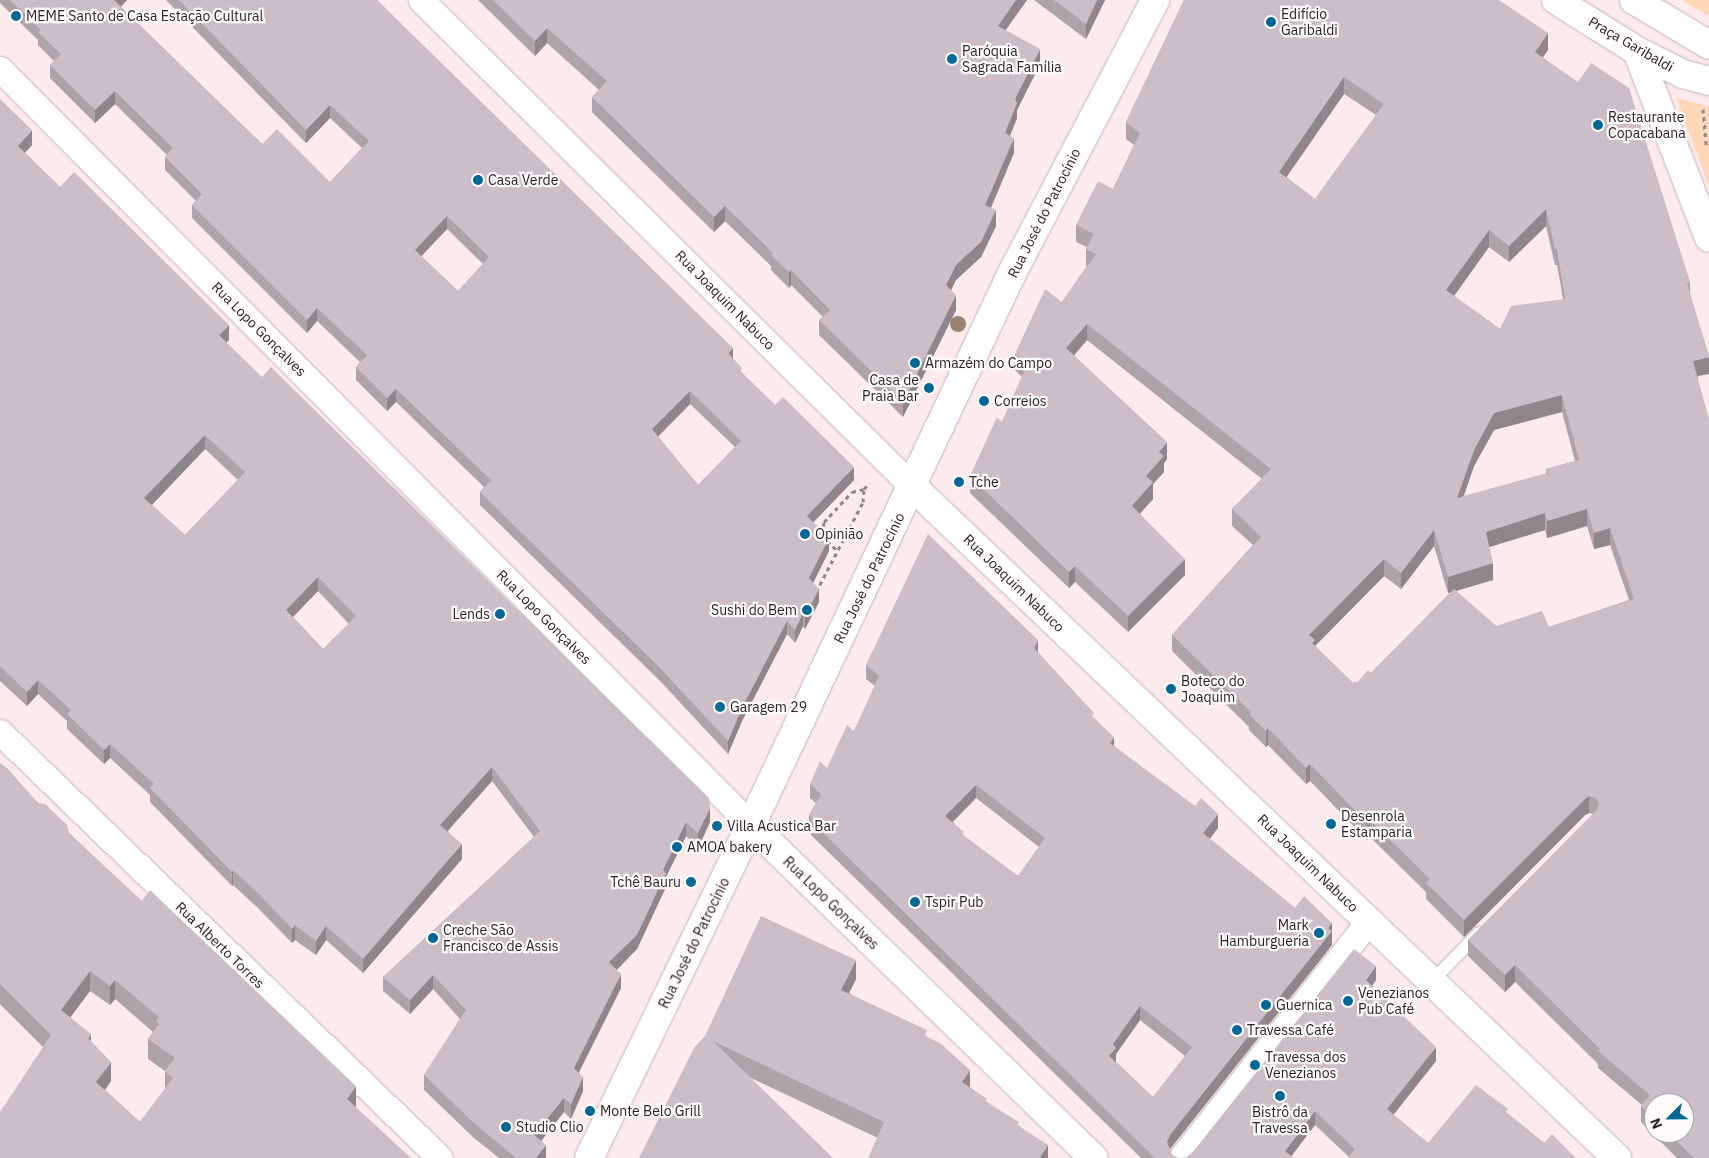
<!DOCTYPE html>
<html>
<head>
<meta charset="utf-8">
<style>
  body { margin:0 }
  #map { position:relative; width:1709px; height:1158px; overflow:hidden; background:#fceaed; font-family:"IBM Plex Sans",sans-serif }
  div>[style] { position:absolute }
  .green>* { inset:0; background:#ffd8ba }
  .path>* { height:3px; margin-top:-1.5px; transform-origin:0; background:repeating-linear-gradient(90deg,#918587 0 4px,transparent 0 8px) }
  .roads { filter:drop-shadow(0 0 1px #c5b4b7) drop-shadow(0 0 1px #c5b4b7) }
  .lane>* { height:12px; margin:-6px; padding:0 6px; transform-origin:6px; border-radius:6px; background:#fff }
  .street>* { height:25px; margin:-12.5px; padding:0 12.5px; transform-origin:12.5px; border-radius:12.5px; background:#fff }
  .secondary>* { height:28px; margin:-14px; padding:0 14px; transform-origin:14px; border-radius:14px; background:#fff }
  .trees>* { width:16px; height:16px; margin:-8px; border-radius:50%; background:#9c8273 }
  .wall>* { inset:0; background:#afa3aa }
  .shaded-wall>* { inset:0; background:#8f858b }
  .building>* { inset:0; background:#ccbec6 }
  .dots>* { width:14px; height:14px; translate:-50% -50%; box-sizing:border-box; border:2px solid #fffbfc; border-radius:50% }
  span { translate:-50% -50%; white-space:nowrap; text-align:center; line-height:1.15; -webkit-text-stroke:4.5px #fffbfc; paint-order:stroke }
  .poi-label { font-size:14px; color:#292223 }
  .left { translate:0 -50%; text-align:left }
  .right { translate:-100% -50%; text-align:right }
  .street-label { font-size:14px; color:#292223 }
  .north { position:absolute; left:1644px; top:1093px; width:50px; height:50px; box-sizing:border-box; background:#fffbfc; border:1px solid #a9a4a5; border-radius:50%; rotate:247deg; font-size:14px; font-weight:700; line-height:20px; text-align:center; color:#292223 }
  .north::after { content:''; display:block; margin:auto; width:18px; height:22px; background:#006896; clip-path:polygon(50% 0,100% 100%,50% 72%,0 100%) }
</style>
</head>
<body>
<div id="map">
  <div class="green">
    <div style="clip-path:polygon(1682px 0,1709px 0,1709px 16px,1698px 10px)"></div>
    <div style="clip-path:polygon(1676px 98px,1709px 106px,1709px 187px,1695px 148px)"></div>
  </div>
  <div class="path">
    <div style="left:1703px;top:109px;width:36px;rotate:85deg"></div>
    <div style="left:822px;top:534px;width:12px;rotate:-81deg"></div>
    <div style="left:824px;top:522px;width:41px;rotate:-47deg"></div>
    <div style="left:852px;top:492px;width:12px;rotate:-14deg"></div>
    <div style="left:864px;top:489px;width:8px;rotate:-50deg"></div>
    <div style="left:823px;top:535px;width:23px;rotate:-5deg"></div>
    <div style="left:827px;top:541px;width:15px;rotate:42deg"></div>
    <div style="left:816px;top:592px;width:102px;rotate:-62.4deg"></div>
    <div style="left:863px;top:502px;width:13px;rotate:-86deg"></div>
  </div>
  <div class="roads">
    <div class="lane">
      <div style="left:1432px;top:981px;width:67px;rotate:-45.6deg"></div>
    </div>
    <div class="street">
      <div style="left:421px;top:0;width:692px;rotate:44.71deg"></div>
      <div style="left:0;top:69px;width:1066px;rotate:45.19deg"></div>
      <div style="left:0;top:732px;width:612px;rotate:44.07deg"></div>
      <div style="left:1181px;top:1158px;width:303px;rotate:-51.6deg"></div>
    </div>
    <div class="secondary">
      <div style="left:1556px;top:0;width:96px;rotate:32.2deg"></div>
      <div style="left:1637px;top:51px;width:51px;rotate:26.6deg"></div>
      <div style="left:1683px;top:74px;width:27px;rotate:15deg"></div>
      <div style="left:1634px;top:0;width:87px;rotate:31deg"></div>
      <div style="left:1637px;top:51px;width:200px;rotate:68.9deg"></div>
      <div style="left:913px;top:487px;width:973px;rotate:43.63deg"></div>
      <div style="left:751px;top:825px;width:478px;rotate:44.2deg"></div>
      <div style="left:589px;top:1158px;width:370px;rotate:-64.1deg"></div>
      <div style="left:751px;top:825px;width:613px;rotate:-64.69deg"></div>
      <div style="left:1013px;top:271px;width:306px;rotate:-62.3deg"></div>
    </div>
  </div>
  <div class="trees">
    <div style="left:958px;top:324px"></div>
  </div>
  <div class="wall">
    <div style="clip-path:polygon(evenodd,0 0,127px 0,121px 7px,262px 144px,330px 182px,362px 148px,330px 118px,306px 143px,166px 0,377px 0,733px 359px,742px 373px,775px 405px,854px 480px,813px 522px,829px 551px,813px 583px,819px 602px,805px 629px,803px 626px,795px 643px,787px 634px,742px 721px,728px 754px,661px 682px,480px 505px,480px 492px,484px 487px,396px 402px,387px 411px,356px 380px,356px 367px,360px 362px,317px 321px,307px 333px,192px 218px,192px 205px,196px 201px,165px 170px,165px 157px,167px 155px,115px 104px,95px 123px,50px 78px,50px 65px,54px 61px,38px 45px,38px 40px,0 3px,0 0,447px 229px,483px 264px,458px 291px,421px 256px,447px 229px,0 0,690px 404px,735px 447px,698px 485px,658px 437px,690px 404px)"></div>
    <div style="clip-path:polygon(478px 0,1027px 0,1005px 30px,1040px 64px,1017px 110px,1017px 118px,1010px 136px,1014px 153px,991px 208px,996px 226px,981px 257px,956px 280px,951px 290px,956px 310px,903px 417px,819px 335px,819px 320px,823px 317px,791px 285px,789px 288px,771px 270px,771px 266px,725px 221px,714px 232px,592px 112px,592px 97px,599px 90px,547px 43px,535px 56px)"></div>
    <div style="clip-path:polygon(1034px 0,1105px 0,1086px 39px)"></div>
    <div style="clip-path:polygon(evenodd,1184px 0,1548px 50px,1543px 57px,1690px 282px,1690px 293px,1698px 376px,1709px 1158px,1677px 1158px,1641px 1122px,1641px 1106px,1642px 1105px,1598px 1068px,1598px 1064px,1515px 982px,1505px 992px,1468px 956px,1468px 940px,1593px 814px,1589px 813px,1585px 815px,1464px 937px,1426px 899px,1426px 892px,1370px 837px,1367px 840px,1310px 781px,1306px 784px,1268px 745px,1266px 747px,1249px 730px,1249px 727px,1172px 651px,1172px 635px,1253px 545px,1232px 526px,1232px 509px,1262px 479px,1087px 340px,1074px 355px,1167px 459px,1164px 463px,1164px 472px,1153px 484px,1153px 499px,1140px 514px,1185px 575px,1128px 632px,1075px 582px,1069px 588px,970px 493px,970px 476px,1002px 422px,1022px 377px,1015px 370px,1015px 354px,1062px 302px,1087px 266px,1086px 266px,1086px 249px,1087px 247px,1076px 242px,1076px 225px,1113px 189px,1134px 145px,1126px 139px,1126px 122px,1184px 0,1344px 94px,1376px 115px,1315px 199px,1286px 177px,1344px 94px,1184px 0,1546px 226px,1555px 265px,1557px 265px,1563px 299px,1500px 329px,1454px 296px,1489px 247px,1509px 262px,1546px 226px,1184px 0,1562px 412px,1575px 461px,1546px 469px,1546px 474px,1464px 496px,1474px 466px,1494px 430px,1562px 412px,1184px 0,1587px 526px,1594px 549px,1610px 545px,1629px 600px,1549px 627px,1496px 626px,1456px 591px,1493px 580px,1489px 547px,1545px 530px,1547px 538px,1587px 526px,1184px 0,1434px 546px,1448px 593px,1450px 593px,1371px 673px,1357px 683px,1353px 683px,1315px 646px,1384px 576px,1401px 589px,1434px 546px,1184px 0,1654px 1103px,1684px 1133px,1654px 1133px,1654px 1103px)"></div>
    <div style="clip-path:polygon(evenodd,0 99px,32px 145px,25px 153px,60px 187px,229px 340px,226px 343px,710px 822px,698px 848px,686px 836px,666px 877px,666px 887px,637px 949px,617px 970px,621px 988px,579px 1072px,583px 1091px,571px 1119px,564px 1112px,541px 1141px,546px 1158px,499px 1158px,474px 1138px,424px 1090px,424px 1075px,460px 1019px,433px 989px,410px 1014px,383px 991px,383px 977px,534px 837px,492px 781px,448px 831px,462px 859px,363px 973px,326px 940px,316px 955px,295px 940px,292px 943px,258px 908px,233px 885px,232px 886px,150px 802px,150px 795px,110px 758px,104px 764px,67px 729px,67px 721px,38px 694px,27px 706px,0 681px,0 99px,205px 449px,238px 480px,185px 535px,152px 505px,205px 449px,0 99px,318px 591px,349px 624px,323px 649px,293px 617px,318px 591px)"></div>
    <div style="clip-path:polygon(evenodd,1038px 652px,1094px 719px,1114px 746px,1218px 828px,1210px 839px,1295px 908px,1332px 923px,1332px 945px,1170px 1149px,1172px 1155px,1179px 1158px,1141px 1158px,811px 835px,811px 830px,809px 829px,809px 815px,816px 803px,810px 798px,810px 784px,827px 768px,854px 731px,875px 686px,866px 679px,866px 665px,1038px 652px,976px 798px,1039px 847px,1018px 876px,964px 836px,953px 822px,976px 798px,1038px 652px,1140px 1020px,1185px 1056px,1153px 1097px,1116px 1062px,1116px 1054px,1140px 1020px)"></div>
    <div style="clip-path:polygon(evenodd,0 763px,38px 803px,69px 833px,356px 1106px,0 1158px,43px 1047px,0 1004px,0 763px,90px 991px,110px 1005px,115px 999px,153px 1032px,148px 1039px,148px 1059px,165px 1071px,165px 1089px,140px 1122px,105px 1090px,111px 1081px,91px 1042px,70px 1017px,90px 991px)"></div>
    <div style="clip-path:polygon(856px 979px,849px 993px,927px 1037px,970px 1087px,987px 1102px,1019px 1126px,1048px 1158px,878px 1138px,751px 1078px,694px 1048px)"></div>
    <div style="clip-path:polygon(1376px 980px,1372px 986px,1436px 1061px,1393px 1115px,1428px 1143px,1508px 1114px,1544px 1143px,1349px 1157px,1315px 1125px,1187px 1157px,1192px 1153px)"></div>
  </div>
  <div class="shaded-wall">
    <div style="clip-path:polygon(114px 0,127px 0,114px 13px)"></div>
    <div style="clip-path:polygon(1016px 0,1027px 0,998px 41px,998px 26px)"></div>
    <div style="clip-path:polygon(1097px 0,1105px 0,1086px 39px,1086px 24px)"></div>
    <div style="clip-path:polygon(547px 28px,547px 43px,535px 56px,535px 41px)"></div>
    <div style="clip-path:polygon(1548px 33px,1548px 50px,1535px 68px,1535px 52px)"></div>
    <div style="clip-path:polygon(1040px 49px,1040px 64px,1017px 110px,1017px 118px,1005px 148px,1005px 133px,1015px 99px)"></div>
    <div style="clip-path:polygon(1344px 77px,1344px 94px,1279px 188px,1279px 172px)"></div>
    <div style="clip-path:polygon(115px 91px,115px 104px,95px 123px,95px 110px)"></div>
    <div style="clip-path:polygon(330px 105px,330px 118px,306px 143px,306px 130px)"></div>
    <div style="clip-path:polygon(32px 130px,32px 145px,18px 160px,18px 146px)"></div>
    <div style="clip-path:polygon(1014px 138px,1014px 153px,985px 221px,985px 205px)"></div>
    <div style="clip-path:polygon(725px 206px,725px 221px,714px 232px,714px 217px)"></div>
    <div style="clip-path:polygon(1546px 209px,1546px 226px,1509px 262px,1509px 246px)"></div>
    <div style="clip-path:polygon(996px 210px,996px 226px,981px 257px,956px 280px,946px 300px,946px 285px,956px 265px)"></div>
    <div style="clip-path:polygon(447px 216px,447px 229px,415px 263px,415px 250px)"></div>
    <div style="clip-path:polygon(1489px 230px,1489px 247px,1446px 307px,1446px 290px)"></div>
    <div style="clip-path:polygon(791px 270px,791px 285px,789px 288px,789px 272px)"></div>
    <div style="clip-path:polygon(956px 295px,956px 310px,903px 417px,903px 402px)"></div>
    <div style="clip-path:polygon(317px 308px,317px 321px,307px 333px,307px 320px)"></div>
    <div style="clip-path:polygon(1087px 324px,1087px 340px,1066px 365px,1066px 348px)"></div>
    <div style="clip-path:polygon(229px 325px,229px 340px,219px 350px,219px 335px)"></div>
    <div style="clip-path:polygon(733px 348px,733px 361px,728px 353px)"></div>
    <div style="clip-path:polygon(1709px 357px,1709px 374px,1693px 377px,1693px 361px)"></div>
    <div style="clip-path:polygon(396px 389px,396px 402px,387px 411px,387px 398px)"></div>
    <div style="clip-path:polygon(690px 391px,690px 404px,652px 442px,652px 429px)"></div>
    <div style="clip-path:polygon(1562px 395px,1562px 412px,1494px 430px,1474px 466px,1457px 514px,1457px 498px,1474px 450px,1494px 413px)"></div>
    <div style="clip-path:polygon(205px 435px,205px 449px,144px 513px,144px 498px)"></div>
    <div style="clip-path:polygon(1167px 442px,1167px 459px,1164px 463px,1164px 472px,1153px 484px,1153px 499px,1132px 522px,1132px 506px,1146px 476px,1159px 452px)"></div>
    <div style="clip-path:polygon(854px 467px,854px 480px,807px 529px,807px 516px)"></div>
    <div style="clip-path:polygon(1587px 509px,1587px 526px,1547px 538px,1547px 521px)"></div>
    <div style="clip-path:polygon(1545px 513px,1545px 530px,1486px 548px,1486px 532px)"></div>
    <div style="clip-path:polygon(1610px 528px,1610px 545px,1594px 549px,1594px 533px)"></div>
    <div style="clip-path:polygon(1434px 530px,1434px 546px,1401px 589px,1401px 573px)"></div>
    <div style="clip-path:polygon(829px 538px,829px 551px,809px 591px,809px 578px)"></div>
    <div style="clip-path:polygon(1185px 559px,1185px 575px,1128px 632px,1128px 616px)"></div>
    <div style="clip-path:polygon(1384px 559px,1384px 576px,1315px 646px,1315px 657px,1309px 635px)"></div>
    <div style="clip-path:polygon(1493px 563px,1493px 580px,1448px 593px,1448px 577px)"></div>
    <div style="clip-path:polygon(1075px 566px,1075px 582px,1069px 588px,1069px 572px)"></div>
    <div style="clip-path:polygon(318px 577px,318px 591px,286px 624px,286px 610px)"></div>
    <div style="clip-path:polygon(819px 589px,819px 602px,805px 629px,805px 616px)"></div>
    <div style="clip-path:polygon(803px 613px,803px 626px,795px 643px,795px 630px)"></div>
    <div style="clip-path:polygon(787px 621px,787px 634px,742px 721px,728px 754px,728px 741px,742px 708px)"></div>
    <div style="clip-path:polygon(1038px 640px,1038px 654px,1034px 648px)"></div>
    <div style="clip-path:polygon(38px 680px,38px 694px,27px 706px,27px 692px)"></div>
    <div style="clip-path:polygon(1268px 728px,1268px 745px,1266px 747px,1266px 731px)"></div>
    <div style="clip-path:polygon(1114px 737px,1114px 751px,1110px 743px)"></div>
    <div style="clip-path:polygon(110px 744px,110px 758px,104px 764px,104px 750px)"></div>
    <div style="clip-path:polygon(1310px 764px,1310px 781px,1306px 784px,1306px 768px)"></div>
    <div style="clip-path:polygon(492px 767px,492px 781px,440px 839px,440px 825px)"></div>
    <div style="clip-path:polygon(976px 785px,976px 798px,945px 829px,945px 816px)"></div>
    <div style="clip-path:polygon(1589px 796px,1589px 813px,1585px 815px,1464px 937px,1464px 920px,1585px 799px)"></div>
    <div style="clip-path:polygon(710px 808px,710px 822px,698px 848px,698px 833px)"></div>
    <div style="clip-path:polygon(1218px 814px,1218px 828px,1203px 847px,1203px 833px)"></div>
    <div style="clip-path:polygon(1370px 820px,1370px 837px,1367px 840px,1367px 823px)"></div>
    <div style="clip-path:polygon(686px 822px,686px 836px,666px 877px,666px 887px,637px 949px,609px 977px,609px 962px,663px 870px)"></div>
    <div style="clip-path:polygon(462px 844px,462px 859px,363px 973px,363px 959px)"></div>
    <div style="clip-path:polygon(233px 870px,233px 885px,232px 886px,232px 872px)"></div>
    <div style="clip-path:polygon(1332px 923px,1332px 945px,1170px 1149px,1167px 1142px,1170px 1135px)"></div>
    <div style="clip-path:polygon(295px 925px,295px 940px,292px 943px,292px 929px)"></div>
    <div style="clip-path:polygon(326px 926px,326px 940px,316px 955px,316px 941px)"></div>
    <div style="clip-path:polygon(856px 960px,856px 979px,841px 1009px,841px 990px)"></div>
    <div style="clip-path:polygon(1515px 965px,1515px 982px,1505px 992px,1505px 975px)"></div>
    <div style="clip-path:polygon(1376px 966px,1376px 980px,1366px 994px,1366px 980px)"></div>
    <div style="clip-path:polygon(90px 971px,90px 991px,61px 1030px,61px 1010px)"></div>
    <div style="clip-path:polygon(621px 974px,621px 988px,574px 1082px,574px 1068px)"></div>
    <div style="clip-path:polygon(433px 975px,433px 989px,410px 1014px,410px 1000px)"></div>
    <div style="clip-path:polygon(115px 980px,115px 999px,110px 1005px,110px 986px)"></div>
    <div style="clip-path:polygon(1140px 1006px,1140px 1020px,1116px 1054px,1116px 1062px,1109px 1070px,1109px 1056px,1113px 1044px)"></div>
    <div style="clip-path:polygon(91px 1034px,91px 1053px,88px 1038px)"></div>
    <div style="clip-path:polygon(1436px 1047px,1436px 1061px,1387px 1123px,1387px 1109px)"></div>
    <div style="clip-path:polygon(111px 1062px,111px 1081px,96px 1101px,96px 1082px)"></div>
    <div style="clip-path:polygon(970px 1070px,970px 1089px,962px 1082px)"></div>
    <div style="clip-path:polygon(583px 1077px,583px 1091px,571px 1119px,571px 1104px)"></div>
    <div style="clip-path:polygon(356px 1086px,356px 1106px,347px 1118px,347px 1099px)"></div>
    <div style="clip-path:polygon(564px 1098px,564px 1112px,534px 1150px,534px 1135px)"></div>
    <div style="clip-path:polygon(1315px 1111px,1315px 1125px,1290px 1158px,1285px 1151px)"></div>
    <div style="clip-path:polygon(546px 1145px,546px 1158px,536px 1158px)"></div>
    <div style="clip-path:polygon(1048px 1145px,1048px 1158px,1040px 1158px,1040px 1157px)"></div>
  </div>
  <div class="building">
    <div style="clip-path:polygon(evenodd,10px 0,114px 0,262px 144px,277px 129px,330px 182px,369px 141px,330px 105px,306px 130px,179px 0,377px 0,733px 348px,728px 353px,742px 368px,740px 371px,775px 405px,783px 397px,854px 467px,807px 516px,829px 538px,809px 578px,819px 589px,805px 616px,803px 613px,795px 630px,787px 621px,742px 708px,728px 741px,661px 669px,480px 492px,491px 480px,396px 389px,387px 398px,356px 367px,367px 355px,317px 308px,307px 320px,192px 205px,202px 194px,165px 157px,173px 148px,115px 91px,95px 110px,50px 65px,61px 54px,38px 32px,41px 30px,10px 0,447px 216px,489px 257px,458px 291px,415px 250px,447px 216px,10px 0,690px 391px,741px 441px,698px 485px,652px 429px,690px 391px)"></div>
    <div style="clip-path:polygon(493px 0,1016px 0,998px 26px,1040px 49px,1015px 99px,1017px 103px,1005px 133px,1014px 138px,985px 205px,996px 210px,981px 242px,956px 265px,946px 285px,956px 295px,903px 402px,819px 320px,830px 310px,791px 270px,789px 272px,771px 255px,773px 253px,725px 206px,714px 217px,592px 97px,607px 81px,547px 28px,535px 41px)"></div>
    <div style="clip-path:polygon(1054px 0,1097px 0,1086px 24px)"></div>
    <div style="clip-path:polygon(evenodd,1184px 0,1499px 0,1548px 33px,1535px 52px,1578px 82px,1591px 63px,1629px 88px,1690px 282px,1687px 283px,1709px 356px,1709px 357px,1693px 361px,1709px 419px,1709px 1158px,1694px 1158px,1668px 1133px,1684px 1133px,1684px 1103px,1654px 1103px,1654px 1119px,1641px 1106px,1650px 1095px,1598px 1051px,1600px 1049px,1515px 965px,1505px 975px,1468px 940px,1597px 810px,1599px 803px,1596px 798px,1589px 796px,1585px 799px,1464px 920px,1426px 883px,1430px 879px,1370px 820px,1367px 823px,1310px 764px,1306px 768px,1268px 728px,1266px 731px,1249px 714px,1251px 712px,1172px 635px,1261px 537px,1232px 509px,1271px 469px,1087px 324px,1066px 348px,1167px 442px,1159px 452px,1164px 456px,1146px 476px,1153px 482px,1132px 506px,1185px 559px,1128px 616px,1075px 566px,1069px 572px,970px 476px,997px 417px,1002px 422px,1027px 365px,1015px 354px,1045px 289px,1062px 302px,1096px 254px,1086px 249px,1094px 234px,1076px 225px,1098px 181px,1113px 189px,1140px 133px,1126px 122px,1184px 0,1344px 77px,1384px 104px,1315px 199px,1279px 172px,1344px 77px,1184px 0,1546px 209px,1555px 249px,1557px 249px,1565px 299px,1511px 306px,1500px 329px,1446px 290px,1489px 230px,1509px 246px,1546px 209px,1184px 0,1562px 395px,1579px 460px,1546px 469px,1547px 473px,1457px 498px,1474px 450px,1494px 413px,1562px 395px,1184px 0,1587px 509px,1594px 533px,1610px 528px,1634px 599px,1549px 627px,1542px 611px,1496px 626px,1454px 589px,1371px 673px,1368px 670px,1357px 683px,1355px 681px,1353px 683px,1312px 643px,1315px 640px,1309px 635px,1384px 559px,1401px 573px,1434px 530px,1448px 577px,1493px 563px,1486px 532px,1545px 513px,1547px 521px,1587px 509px)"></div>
    <div style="clip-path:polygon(evenodd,0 99px,32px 130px,18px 146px,60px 187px,74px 172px,229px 325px,219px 335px,262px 377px,271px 367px,709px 798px,710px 808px,698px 833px,686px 822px,663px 870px,666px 873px,637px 935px,609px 962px,621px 974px,574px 1068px,583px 1077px,571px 1104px,564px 1098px,534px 1135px,546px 1145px,536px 1158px,516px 1158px,474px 1123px,424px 1075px,466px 1010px,433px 975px,410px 1000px,383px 977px,540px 831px,492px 767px,440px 825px,462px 844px,363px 959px,326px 926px,316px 941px,295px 925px,292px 929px,258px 893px,233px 870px,232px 872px,150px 788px,154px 784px,110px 744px,104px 750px,67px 714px,71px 710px,38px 680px,27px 692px,0 666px,0 650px,1px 649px,0 648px,0 99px,205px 435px,245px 472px,185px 535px,144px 498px,205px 435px,0 99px,318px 577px,356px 616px,323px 649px,286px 610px,318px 577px)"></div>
    <div style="clip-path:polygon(evenodd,928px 534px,1038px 640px,1034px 648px,1094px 713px,1092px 716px,1114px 737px,1110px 743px,1195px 806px,1201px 798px,1218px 814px,1203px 833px,1295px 908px,1304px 896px,1332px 923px,1328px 928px,1332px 931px,1170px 1135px,1167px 1142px,1172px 1155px,1179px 1158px,1155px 1158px,811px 821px,812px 817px,809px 815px,821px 794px,810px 784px,820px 761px,827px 768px,847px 725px,854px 731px,879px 676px,866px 665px,928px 534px,976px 785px,1045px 838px,1018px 876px,961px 834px,964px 832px,945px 816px,976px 785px,928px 534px,1140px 1006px,1192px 1047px,1153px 1097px,1109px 1056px,1116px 1048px,1113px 1044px,1140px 1006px)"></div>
    <div style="clip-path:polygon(evenodd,0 763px,7px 768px,38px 803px,45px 804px,67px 825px,69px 833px,142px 901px,150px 890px,356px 1086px,347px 1099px,411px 1158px,0 1158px,0 1112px,51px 1035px,0 984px,0 763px,90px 971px,110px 986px,115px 980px,159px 1017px,156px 1021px,159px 1024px,148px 1039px,175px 1058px,165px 1071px,173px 1078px,140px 1122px,96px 1082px,111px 1062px,88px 1038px,91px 1034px,61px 1010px,90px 971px)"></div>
    <div style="clip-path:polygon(761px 916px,856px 960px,841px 990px,927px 1030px,925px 1036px,940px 1043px,970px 1070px,962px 1082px,987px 1099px,985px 1101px,1019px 1122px,1017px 1125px,1048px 1145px,1040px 1157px,1042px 1158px,868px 1158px,884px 1122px,713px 1041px,833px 1158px,639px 1158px,694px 1048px,705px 1036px)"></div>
    <div style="clip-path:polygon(1354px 949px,1376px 966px,1366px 980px,1436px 1047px,1387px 1109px,1428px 1143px,1476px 1085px,1508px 1109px,1506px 1112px,1544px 1143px,1552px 1134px,1576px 1158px,1348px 1158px,1355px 1149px,1315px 1111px,1285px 1151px,1294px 1158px,1181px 1158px,1187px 1157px,1192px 1153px)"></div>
  </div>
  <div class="dots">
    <div style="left:16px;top:16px;background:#006896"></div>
    <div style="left:1271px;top:22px;background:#006896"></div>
    <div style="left:952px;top:59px;background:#006896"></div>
    <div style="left:1598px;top:125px;background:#006896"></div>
    <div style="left:478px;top:180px;background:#006896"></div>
    <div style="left:915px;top:363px;background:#006896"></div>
    <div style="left:929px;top:388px;background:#006896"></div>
    <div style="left:984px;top:401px;background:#006896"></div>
    <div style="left:959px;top:482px;background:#006896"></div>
    <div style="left:805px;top:534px;background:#006896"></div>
    <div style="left:807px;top:610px;background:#006896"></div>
    <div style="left:500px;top:614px;background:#006896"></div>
    <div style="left:1171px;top:689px;background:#006896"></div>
    <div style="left:720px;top:707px;background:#006896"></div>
    <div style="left:1331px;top:824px;background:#006896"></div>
    <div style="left:717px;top:826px;background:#006896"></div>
    <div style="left:677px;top:847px;background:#006896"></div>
    <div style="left:691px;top:882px;background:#006896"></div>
    <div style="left:915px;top:902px;background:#006896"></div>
    <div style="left:1319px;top:933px;background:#006896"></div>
    <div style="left:433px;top:938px;background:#006896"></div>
    <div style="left:1348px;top:1001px;background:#006896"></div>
    <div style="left:1266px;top:1005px;background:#006896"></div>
    <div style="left:1237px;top:1030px;background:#006896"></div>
    <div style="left:1255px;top:1065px;background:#006896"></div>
    <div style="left:1280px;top:1096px;background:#006896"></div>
    <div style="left:590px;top:1111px;background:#006896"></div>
    <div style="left:506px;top:1127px;background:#006896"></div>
  </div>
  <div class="poi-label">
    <span class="left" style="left:1281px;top:22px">Edifício<br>Garibaldi</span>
    <span class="left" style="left:26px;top:16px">MEME Santo de Casa Estação Cultural</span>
    <span class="left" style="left:962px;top:59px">Paróquia<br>Sagrada Família</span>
    <span class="left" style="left:1608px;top:125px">Restaurante<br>Copacabana</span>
    <span class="left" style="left:488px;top:180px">Casa Verde</span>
    <span class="left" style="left:925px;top:363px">Armazém do Campo</span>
    <span class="right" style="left:919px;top:388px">Casa de<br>Praia Bar</span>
    <span class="left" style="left:994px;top:401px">Correios</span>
    <span class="left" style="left:969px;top:482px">Tche</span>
    <span class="left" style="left:815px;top:534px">Opinião</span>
    <span class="right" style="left:797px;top:610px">Sushi do Bem</span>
    <span class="right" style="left:490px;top:614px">Lends</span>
    <span class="left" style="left:1181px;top:689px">Boteco do<br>Joaquim</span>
    <span class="left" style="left:730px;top:707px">Garagem 29</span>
    <span class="left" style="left:1341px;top:824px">Desenrola<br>Estamparia</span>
    <span class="left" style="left:727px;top:826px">Villa Acustica Bar</span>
    <span class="left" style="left:687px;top:847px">AMOA bakery</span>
    <span class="right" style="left:681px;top:882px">Tchê Bauru</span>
    <span class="left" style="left:925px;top:902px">Tspir Pub</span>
    <span class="right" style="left:1309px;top:933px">Mark<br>Hamburgueria</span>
    <span class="left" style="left:443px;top:938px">Creche São<br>Francisco de Assis</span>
    <span class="left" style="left:1358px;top:1001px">Venezianos<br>Pub Café</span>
    <span class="left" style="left:1276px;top:1005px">Guernica</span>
    <span class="left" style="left:1247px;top:1030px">Travessa Café</span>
    <span class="left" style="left:1265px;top:1065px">Travessa dos<br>Venezianos</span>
    <span class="left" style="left:600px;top:1111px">Monte Belo Grill</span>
    <span style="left:1280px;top:1120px">Bistrô da<br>Travessa</span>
    <span class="left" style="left:516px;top:1127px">Studio Clio</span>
  </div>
  <div class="street-label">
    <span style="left:1631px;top:44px;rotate:30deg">Praça Garibaldi</span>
    <span style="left:1044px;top:213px;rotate:-63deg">Rua José do Patrocínio</span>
    <span style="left:725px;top:300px;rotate:45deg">Rua Joaquim Nabuco</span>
    <span style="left:259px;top:329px;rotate:45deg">Rua Lopo Gonçalves</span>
    <span style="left:869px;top:578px;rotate:-64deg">Rua José do Patrocínio</span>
    <span style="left:1014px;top:583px;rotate:44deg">Rua Joaquim Nabuco</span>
    <span style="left:544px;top:617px;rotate:45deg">Rua Lopo Gonçalves</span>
    <span style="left:1308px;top:863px;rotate:44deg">Rua Joaquim Nabuco</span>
    <span style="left:831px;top:903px;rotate:44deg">Rua Lopo Gonçalves</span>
    <span style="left:694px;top:943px;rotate:-64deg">Rua José do Patrocínio</span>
    <span style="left:220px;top:945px;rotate:44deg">Rua Alberto Torres</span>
  </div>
  <div class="north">N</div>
</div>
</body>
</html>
